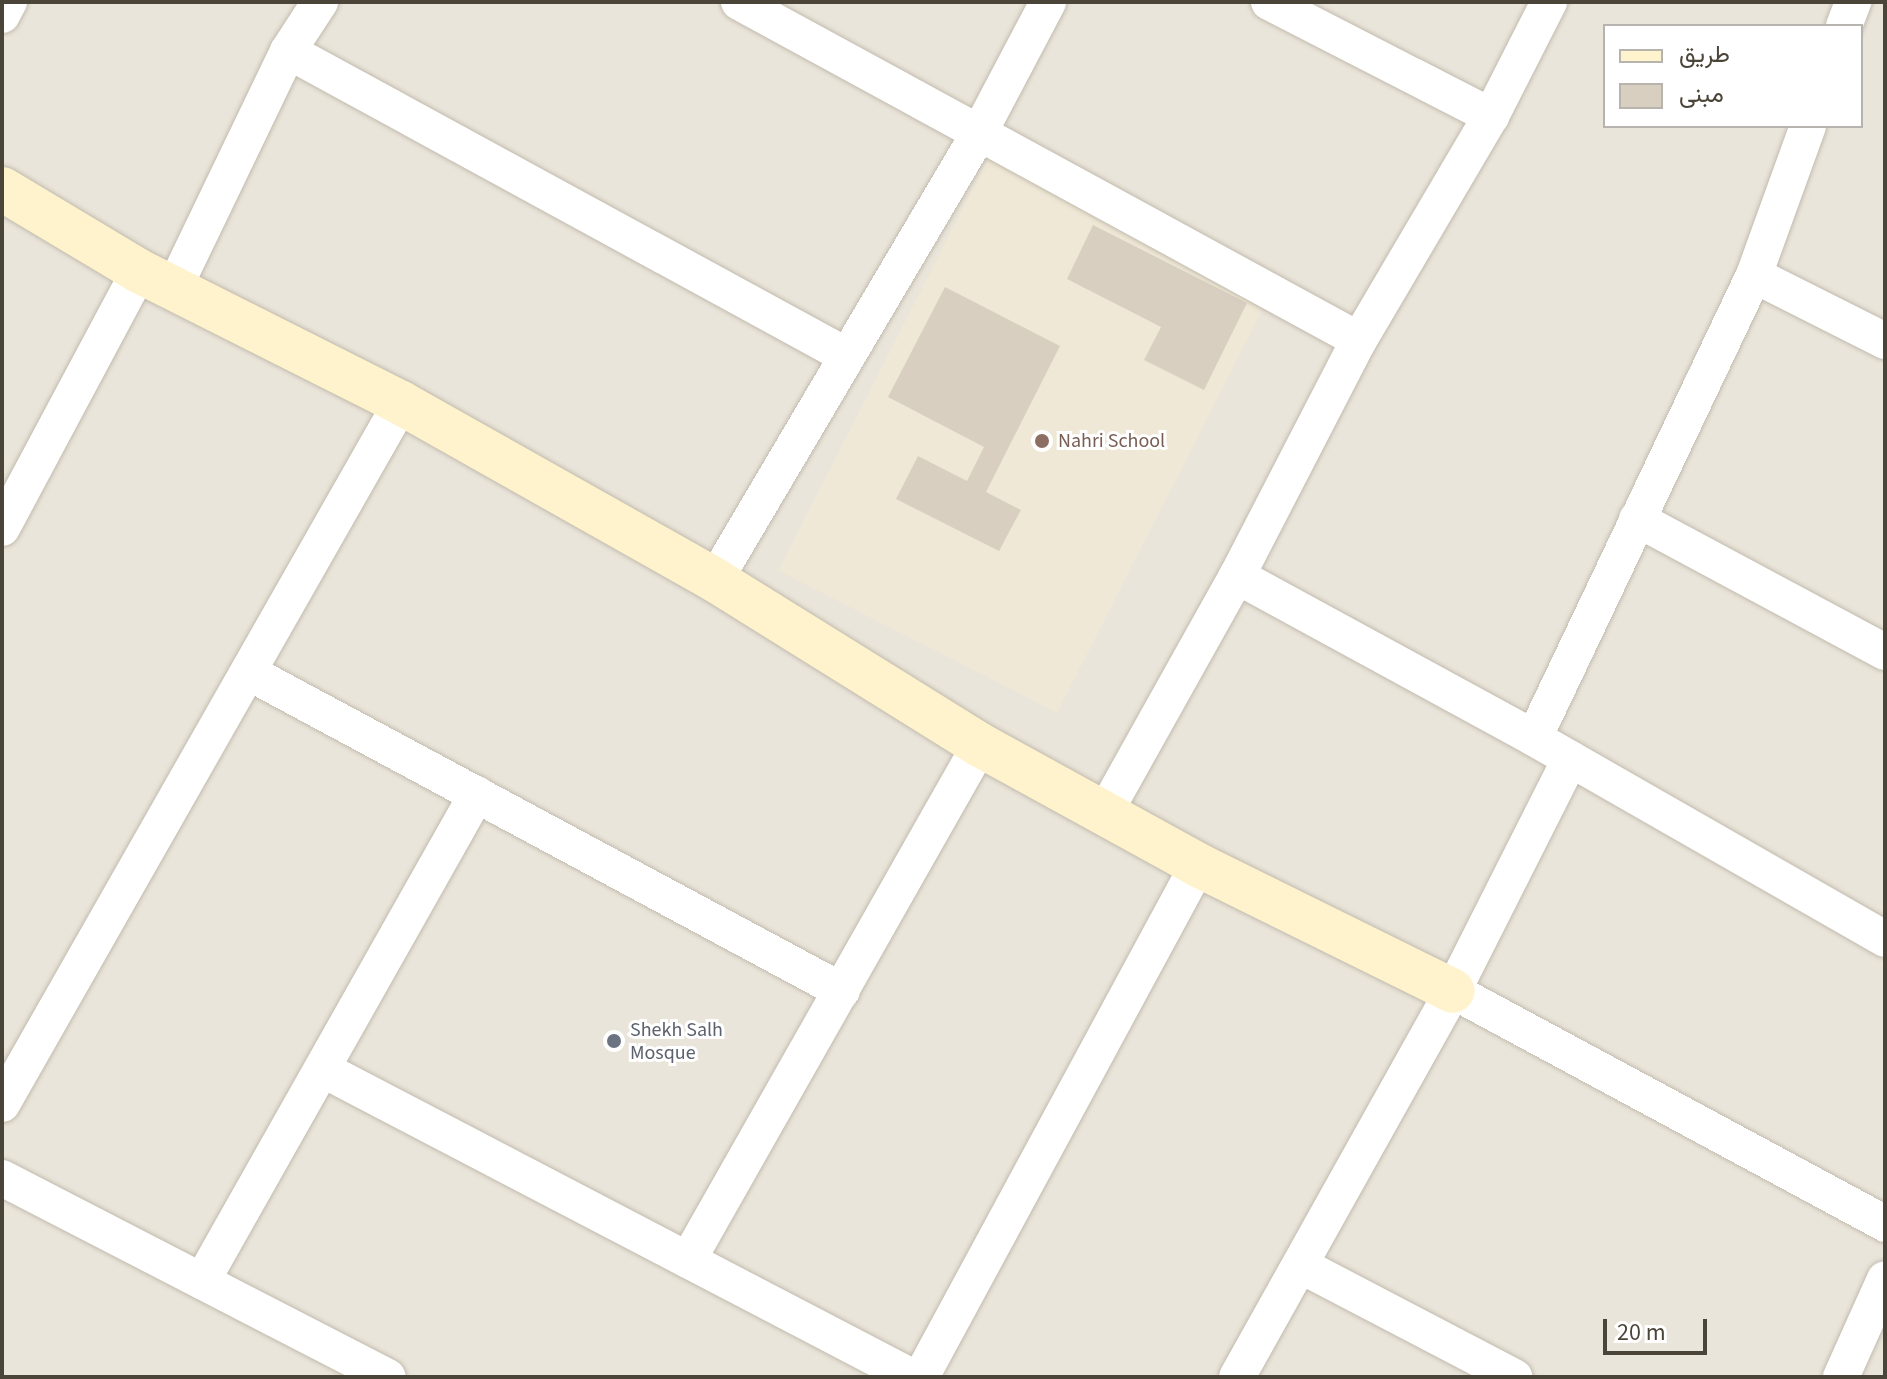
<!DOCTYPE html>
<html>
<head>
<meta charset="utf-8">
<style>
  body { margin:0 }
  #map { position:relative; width:1887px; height:1379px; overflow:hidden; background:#f6f3ec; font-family:"Source Sans 3",Vazirmatn,sans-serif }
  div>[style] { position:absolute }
  .residential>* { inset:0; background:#eae5da }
  .education>* { inset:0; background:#efe8d6; transform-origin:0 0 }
  .building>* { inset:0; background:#d8cfc1 }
  .roads { filter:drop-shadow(0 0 2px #c2bbae) drop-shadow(0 0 2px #c2bbae) }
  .street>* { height:36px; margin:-18px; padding:0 18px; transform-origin:18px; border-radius:18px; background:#fff }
  .secondary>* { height:44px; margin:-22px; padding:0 22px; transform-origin:22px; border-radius:22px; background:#fff3cd }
  .dots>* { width:22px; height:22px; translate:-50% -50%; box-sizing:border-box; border:4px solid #fff; border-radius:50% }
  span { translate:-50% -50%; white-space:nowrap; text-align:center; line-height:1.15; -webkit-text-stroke:6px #fff; paint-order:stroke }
  .education-label { font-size:20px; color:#785e54 }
  .left { translate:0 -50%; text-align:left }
  .worship-label { font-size:20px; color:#5b616d }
  .frame { position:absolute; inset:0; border:4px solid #4b4439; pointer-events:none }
  .legend { position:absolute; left:1603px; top:24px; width:260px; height:104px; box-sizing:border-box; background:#fff; border:2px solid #b7b4b0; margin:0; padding:10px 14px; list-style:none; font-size:24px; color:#4b4439 }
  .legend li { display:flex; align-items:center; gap:16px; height:40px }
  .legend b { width:40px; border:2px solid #b7b4b0 }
  .scale { position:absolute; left:1603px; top:1319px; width:104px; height:36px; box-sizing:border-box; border:4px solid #4b4439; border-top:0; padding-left:10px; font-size:24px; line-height:28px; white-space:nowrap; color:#4b4439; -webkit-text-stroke:6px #fff; paint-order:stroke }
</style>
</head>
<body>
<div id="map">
  <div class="residential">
    <div style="clip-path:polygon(evenodd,2px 2px,1885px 2px,1885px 1377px,2px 1377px,2px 2px,1605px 26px,1861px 26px,1861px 126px,1605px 126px,1605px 26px)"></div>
  </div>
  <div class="education">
    <div style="left:989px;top:157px;width:313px;height:464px;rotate:27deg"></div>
  </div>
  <div class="building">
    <div style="clip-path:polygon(1093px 225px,1247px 303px,1204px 390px,1144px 360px,1161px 327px,1067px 279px)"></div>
    <div style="clip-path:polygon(945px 287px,1060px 346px,986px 492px,1021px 510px,999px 551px,896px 499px,918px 456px,967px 481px,984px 447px,888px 397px)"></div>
  </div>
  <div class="roads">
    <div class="street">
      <div style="left:739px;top:2px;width:706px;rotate:28.6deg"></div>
      <div style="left:1269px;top:2px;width:250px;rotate:27.2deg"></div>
      <div style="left:2px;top:15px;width:15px;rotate:-62deg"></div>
      <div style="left:1844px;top:26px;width:26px;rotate:-69deg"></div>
      <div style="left:288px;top:51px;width:635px;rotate:28.62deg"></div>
      <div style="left:1808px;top:126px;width:158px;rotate:109.9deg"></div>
      <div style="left:1754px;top:275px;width:147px;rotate:26.7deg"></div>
      <div style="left:174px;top:288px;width:263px;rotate:-64.3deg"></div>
      <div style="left:288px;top:51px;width:59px;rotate:-56.9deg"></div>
      <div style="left:1637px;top:519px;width:281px;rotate:28.2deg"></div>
      <div style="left:2px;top:528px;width:291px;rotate:-61.9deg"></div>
      <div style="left:1237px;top:576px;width:338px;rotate:28.6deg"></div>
      <div style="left:1534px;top:738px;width:404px;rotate:29.8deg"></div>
      <div style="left:715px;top:580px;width:517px;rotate:-59.42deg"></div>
      <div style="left:978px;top:135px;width:150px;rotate:-62.2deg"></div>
      <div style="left:248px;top:672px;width:674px;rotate:28.24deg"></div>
      <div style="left:1534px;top:738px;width:513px;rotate:-64.58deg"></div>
      <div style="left:1105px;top:812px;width:270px;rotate:-60.8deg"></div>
      <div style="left:1237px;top:576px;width:266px;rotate:-62.7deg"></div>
      <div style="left:1359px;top:340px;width:260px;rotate:-59.5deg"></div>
      <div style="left:1491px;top:116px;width:128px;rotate:-63deg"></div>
      <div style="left:1453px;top:991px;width:491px;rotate:28.3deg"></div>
      <div style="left:322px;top:1069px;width:666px;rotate:27.57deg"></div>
      <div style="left:2px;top:1104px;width:807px;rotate:-60.35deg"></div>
      <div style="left:2px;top:1178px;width:434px;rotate:27.3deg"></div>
      <div style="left:688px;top:1260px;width:592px;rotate:-60.45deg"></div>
      <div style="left:1300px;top:1265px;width:242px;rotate:27.6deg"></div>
      <div style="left:202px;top:1281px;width:559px;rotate:-60.55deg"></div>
      <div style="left:921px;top:1377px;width:582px;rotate:-61.59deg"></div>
      <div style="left:1237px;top:1377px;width:442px;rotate:-60.8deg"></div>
      <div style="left:1453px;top:991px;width:260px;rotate:-63.2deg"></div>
      <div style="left:1841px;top:1377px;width:107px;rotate:-65.8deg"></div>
    </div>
    <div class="secondary">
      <div style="left:2px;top:189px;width:160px;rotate:30.9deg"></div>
      <div style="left:139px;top:271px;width:293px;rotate:26.7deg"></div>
      <div style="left:401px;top:403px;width:360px;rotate:29.4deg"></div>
      <div style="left:715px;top:580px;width:312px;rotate:31.9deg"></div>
      <div style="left:980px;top:745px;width:249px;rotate:28.8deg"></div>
      <div style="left:1198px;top:865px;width:284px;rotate:26.3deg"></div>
    </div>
  </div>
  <div class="dots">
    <div style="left:1042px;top:441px;background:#8d6e63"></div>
    <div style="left:614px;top:1041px;background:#6b7280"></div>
  </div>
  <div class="education-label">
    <span class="left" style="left:1058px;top:441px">Nahri School</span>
  </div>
  <div class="worship-label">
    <span class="left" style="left:630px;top:1042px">Shekh Salh<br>Mosque</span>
  </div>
  <div class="frame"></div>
  <ul class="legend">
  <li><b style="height:10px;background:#fff3cd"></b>طريق</li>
  <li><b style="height:22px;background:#d8cfc1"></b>مبنى</li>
  </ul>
  <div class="scale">20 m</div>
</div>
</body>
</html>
